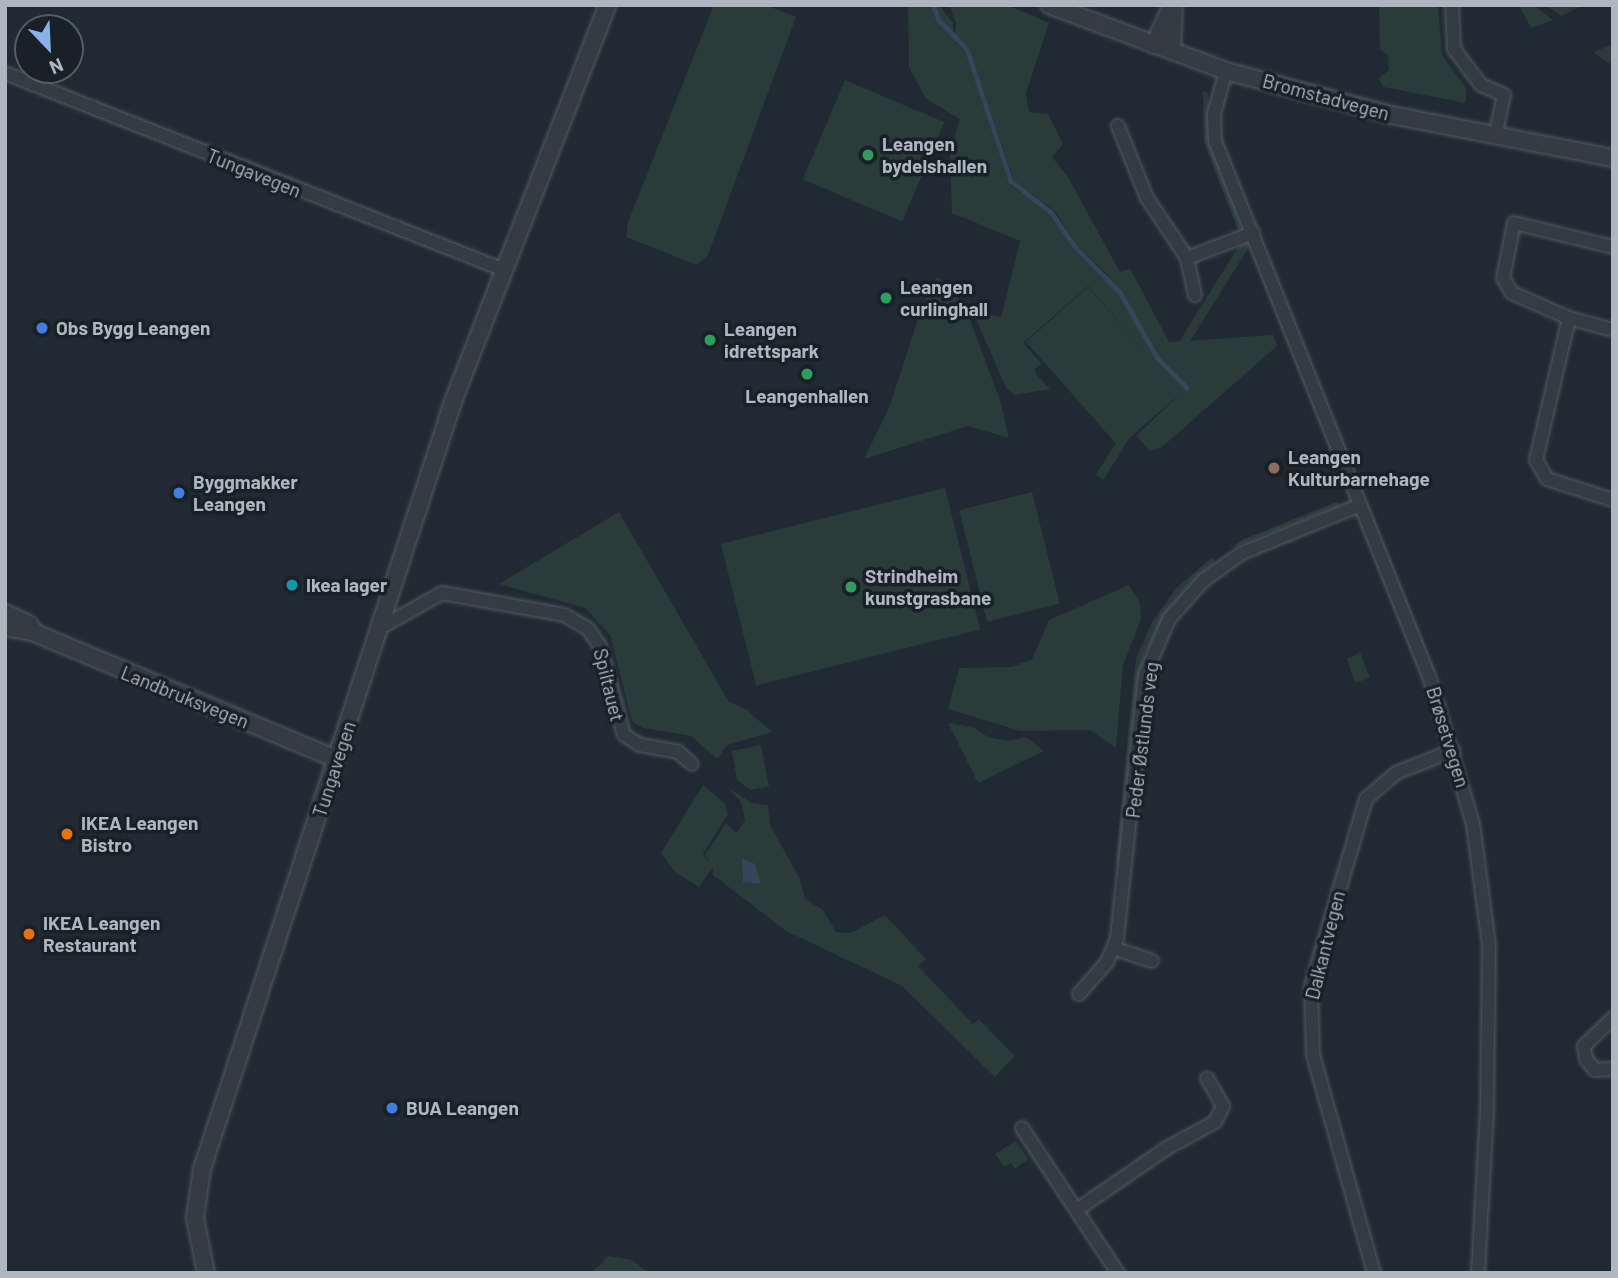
<!DOCTYPE html>
<html>
<head>
<meta charset="utf-8">
<style>
  body { margin:0 }
  #map { position:relative; width:1618px; height:1278px; overflow:hidden; background:#212932; font-family:Barlow,sans-serif }
  div>[style] { position:absolute }
  .green>* { inset:0; background:#2a3b3a; transform-origin:0 0 }
  .water>* { inset:0; background:#364558 }
  .stream>* { height:4.5px; margin:-2.25px; padding:0 2.25px; transform-origin:2.25px; border-radius:2.25px; background:#364558 }
  .roads { filter:drop-shadow(0 0 2px #525961) drop-shadow(0 0 2px #525961) }
  .minor>* { height:12px; margin:-6px; padding:0 6px; transform-origin:6px; border-radius:6px; background:#343b43 }
  .tertiary>* { height:16px; margin:-8px; padding:0 8px; transform-origin:8px; border-radius:8px; background:#343b43 }
  .dots>* { width:19px; height:19px; translate:-50% -50%; box-sizing:border-box; border:4px solid #1a2028; border-radius:50% }
  span { translate:-50% -50%; white-space:nowrap; text-align:center; line-height:1.15; -webkit-text-stroke:7px #1a2028; paint-order:stroke }
  .street-label { font-size:19px; color:#aeb6c0 }
  .poi-label { font-size:19px; color:#aeb6c0; font-weight:700 }
  .left { translate:0 -50%; text-align:left }
  .frame { position:absolute; inset:0; border:7px solid #aeb6c0; pointer-events:none }
  .north { position:absolute; left:14px; top:14px; width:70px; height:70px; box-sizing:border-box; background:#1a2028; border:2px solid #555c65; border-radius:50%; rotate:157deg; font-size:19px; font-weight:700; line-height:28px; text-align:center; color:#aeb6c0 }
  .north::after { content:''; display:block; margin:auto; width:24px; height:32px; background:#8ab2ea; clip-path:polygon(50% 0,100% 100%,50% 72%,0 100%) }
</style>
</head>
<body>
<div id="map">
  <div class="green">
    <div style="clip-path:polygon(714px 5px,766px 5px,796px 17px,708px 255px,697px 265px,626px 237px,628px 222px)"></div>
    <div style="clip-path:polygon(908px 5px,939px 5px,953px 23px,954px 40px,965px 51px,1009px 184px,1051px 215px,1075px 251px,1103px 279px,1109px 276px,1078px 247px,1055px 211px,1014px 181px,968px 46px,955px 35px,956px 23px,949px 5px,1007px 5px,1049px 23px,1026px 93px,1029px 112px,1048px 114px,1063px 144px,1052px 157px,1068px 177px,1120px 272px,1130px 268px,1169px 342px,1273px 335px,1277px 346px,1162px 447px,1150px 451px,1136px 436px,1182px 392px,1119px 447px,1026px 342px,1088px 287px,1157px 365px,1088px 286px,1023px 343px,1042px 364px,1035px 369px,1036px 374px,1050px 389px,1015px 395px,1006px 388px,973px 312px,1001px 317px,1020px 241px,952px 213px,950px 152px,960px 119px,926px 99px,909px 67px)"></div>
    <div style="clip-path:polygon(1379px 5px,1438px 5px,1442px 55px,1466px 88px,1466px 103px,1383px 87px,1379px 78px,1389px 70px,1388px 55px,1380px 50px)"></div>
    <div style="clip-path:polygon(1519px 5px,1534px 5px,1553px 20px,1531px 28px)"></div>
    <div style="clip-path:polygon(1545px 5px,1579px 5px,1580px 7px,1561px 16px)"></div>
    <div style="clip-path:polygon(1613px 44px,1610px 64px,1593px 52px)"></div>
    <div style="left:845px;top:80px;width:108px;height:108px;rotate:23deg"></div>
    <div style="clip-path:polygon(1203px 91px,1208px 93px,1211px 146px,1241px 221px,1239px 233px,1204px 142px)"></div>
    <div style="left:1242px;top:241px;width:9px;height:276px;rotate:32deg"></div>
    <div style="clip-path:polygon(937px 277px,952px 288px,966px 309px,1001px 403px,1009px 438px,968px 426px,864px 459px,889px 408px,921px 310px)"></div>
    <div style="left:945px;top:488px;width:146px;height:231px;rotate:76deg"></div>
    <div style="left:1032px;top:492px;width:115px;height:75px;rotate:76deg"></div>
    <div style="clip-path:polygon(1336px 502px,1340px 504px,1336px 507px,1229px 549px,1244px 539px)"></div>
    <div style="clip-path:polygon(619px 512px,729px 702px,746px 709px,772px 732px,727px 745px,717px 759px,691px 736px,643px 728px,632px 721px,610px 635px,585px 608px,499px 584px)"></div>
    <div style="clip-path:polygon(1212px 557px,1215px 562px,1169px 608px,1144px 656px,1135px 702px,1120px 872px,1116px 857px,1136px 658px,1152px 622px,1176px 588px)"></div>
    <div style="clip-path:polygon(1129px 585px,1140px 603px,1141px 619px,1123px 665px,1116px 748px,1090px 730px,1020px 731px,948px 709px,959px 668px,1012px 667px,1032px 659px,1049px 620px)"></div>
    <div style="clip-path:polygon(1360px 652px,1370px 678px,1355px 683px,1347px 659px)"></div>
    <div style="clip-path:polygon(948px 723px,973px 727px,988px 737px,1008px 741px,1026px 737px,1044px 751px,978px 783px)"></div>
    <div style="clip-path:polygon(761px 745px,769px 787px,750px 790px,737px 780px,732px 751px)"></div>
    <div style="clip-path:polygon(703px 785px,725px 804px,728px 814px,703px 854px,710px 864px,705px 855px,726px 823px,737px 833px,745px 820px,741px 802px,727px 787px,752px 803px,768px 805px,770px 825px,800px 879px,805px 899px,823px 910px,836px 932px,851px 933px,885px 915px,926px 959px,918px 966px,973px 1024px,979px 1019px,1015px 1056px,995px 1077px,902px 986px,786px 931px,713px 875px,713px 867px,699px 887px,675px 872px,661px 853px)"></div>
    <div style="clip-path:polygon(1016px 1141px,1028px 1159px,1015px 1169px,1011px 1163px,1004px 1167px,995px 1154px)"></div>
    <div style="clip-path:polygon(608px 1256px,632px 1260px,649px 1273px,592px 1273px)"></div>
  </div>
  <div class="water">
    <div style="clip-path:polygon(742px 858px,755px 864px,761px 884px,743px 882px)"></div>
  </div>
  <div class="stream">
    <div style="left:933px;top:5px;width:16px;rotate:68deg"></div>
    <div style="left:939px;top:20px;width:40px;rotate:46deg"></div>
    <div style="left:967px;top:49px;width:139px;rotate:71.6deg"></div>
    <div style="left:1011px;top:181px;width:52px;rotate:38deg"></div>
    <div style="left:1052px;top:213px;width:42px;rotate:55.6deg"></div>
    <div style="left:1076px;top:248px;width:62px;rotate:45deg"></div>
    <div style="left:1120px;top:292px;width:75px;rotate:60.4deg"></div>
    <div style="left:1157px;top:357px;width:43px;rotate:45.9deg"></div>
  </div>
  <div class="roads">
    <div class="minor">
      <div style="left:1452px;top:5px;width:44px;rotate:87.4deg"></div>
      <div style="left:1454px;top:49px;width:45px;rotate:53.1deg"></div>
      <div style="left:1481px;top:85px;width:25px;rotate:23deg"></div>
      <div style="left:1504px;top:95px;width:40px;rotate:102deg"></div>
      <div style="left:1226px;top:71px;width:45px;rotate:105.6deg"></div>
      <div style="left:1214px;top:114px;width:27px;rotate:88deg"></div>
      <div style="left:1215px;top:141px;width:579px;rotate:68.22deg"></div>
      <div style="left:1430px;top:679px;width:151px;rotate:73.5deg"></div>
      <div style="left:1473px;top:824px;width:122px;rotate:82.5deg"></div>
      <div style="left:1489px;top:945px;width:166px;rotate:90.7deg"></div>
      <div style="left:1487px;top:1111px;width:162px;rotate:93.2deg"></div>
      <div style="left:5px;top:73px;width:536px;rotate:21.54deg"></div>
      <div style="left:1118px;top:126px;width:78px;rotate:68.1deg"></div>
      <div style="left:1147px;top:198px;width:72px;rotate:56.3deg"></div>
      <div style="left:1187px;top:258px;width:71px;rotate:-20.7deg"></div>
      <div style="left:1613px;top:247px;width:102px;rotate:-166.4deg"></div>
      <div style="left:1514px;top:223px;width:56px;rotate:101.3deg"></div>
      <div style="left:1503px;top:278px;width:17px;rotate:59deg"></div>
      <div style="left:1512px;top:293px;width:62px;rotate:23.7deg"></div>
      <div style="left:1569px;top:318px;width:46px;rotate:15.3deg"></div>
      <div style="left:1187px;top:258px;width:38px;rotate:78deg"></div>
      <div style="left:1569px;top:318px;width:146px;rotate:103.1deg"></div>
      <div style="left:1536px;top:460px;width:22px;rotate:60deg"></div>
      <div style="left:1547px;top:479px;width:69px;rotate:17.7deg"></div>
      <div style="left:378px;top:629px;width:73px;rotate:-29.4deg"></div>
      <div style="left:442px;top:593px;width:124px;rotate:10.2deg"></div>
      <div style="left:564px;top:615px;width:28px;rotate:30deg"></div>
      <div style="left:588px;top:629px;width:21px;rotate:55deg"></div>
      <div style="left:600px;top:646px;width:92px;rotate:74.9deg"></div>
      <div style="left:624px;top:735px;width:19px;rotate:32deg"></div>
      <div style="left:640px;top:745px;width:39px;rotate:10deg"></div>
      <div style="left:678px;top:752px;width:18px;rotate:41deg"></div>
      <div style="left:1113px;top:948px;width:41px;rotate:18.4deg"></div>
      <div style="left:1079px;top:994px;width:43px;rotate:-48.8deg"></div>
      <div style="left:1107px;top:962px;width:26px;rotate:-67deg"></div>
      <div style="left:1117px;top:938px;width:264px;rotate:-83.9deg"></div>
      <div style="left:1145px;top:675px;width:61px;rotate:-66.8deg"></div>
      <div style="left:1169px;top:619px;width:52px;rotate:-48.1deg"></div>
      <div style="left:1204px;top:580px;width:47px;rotate:-35.4deg"></div>
      <div style="left:1242px;top:553px;width:127px;rotate:-22.1deg"></div>
      <div style="left:1613px;top:1018px;width:40px;rotate:136deg"></div>
      <div style="left:1584px;top:1046px;width:13px;rotate:81deg"></div>
      <div style="left:1586px;top:1059px;width:14px;rotate:51deg"></div>
      <div style="left:1595px;top:1070px;width:18px;rotate:-3deg"></div>
      <div style="left:1022px;top:1128px;width:174px;rotate:56.5deg"></div>
      <div style="left:1078px;top:1209px;width:108px;rotate:-34.4deg"></div>
      <div style="left:1167px;top:1148px;width:55px;rotate:-28.4deg"></div>
      <div style="left:1215px;top:1122px;width:18px;rotate:-63deg"></div>
      <div style="left:1223px;top:1106px;width:32px;rotate:-120deg"></div>
      <div style="left:1374px;top:1273px;width:227px;rotate:-105.6deg"></div>
      <div style="left:1313px;top:1054px;width:68px;rotate:-91.7deg"></div>
      <div style="left:1311px;top:986px;width:195px;rotate:-73.6deg"></div>
      <div style="left:1366px;top:799px;width:40px;rotate:-41deg"></div>
      <div style="left:1396px;top:773px;width:62px;rotate:-21.6deg"></div>
    </div>
    <div class="tertiary">
      <div style="left:1049px;top:5px;width:189px;rotate:20.4deg"></div>
      <div style="left:1226px;top:71px;width:171px;rotate:14.9deg"></div>
      <div style="left:1391px;top:115px;width:226px;rotate:11deg"></div>
      <div style="left:1154px;top:45px;width:44px;rotate:-65.8deg"></div>
      <div style="left:1172px;top:51px;width:46px;rotate:-87.5deg"></div>
      <div style="left:5px;top:613px;width:26px;rotate:25deg"></div>
      <div style="left:29px;top:624px;width:11px;rotate:56deg"></div>
      <div style="left:5px;top:627px;width:31px;rotate:11deg"></div>
      <div style="left:35px;top:633px;width:326px;rotate:22.7deg"></div>
      <div style="left:206px;top:1273px;width:56px;rotate:-101.3deg"></div>
      <div style="left:195px;top:1218px;width:49px;rotate:-81.9deg"></div>
      <div style="left:202px;top:1169px;width:810px;rotate:-71.88deg"></div>
      <div style="left:454px;top:399px;width:423px;rotate:-68.7deg"></div>
    </div>
  </div>
  <div class="dots">
    <div style="left:868px;top:155px;background:#2e9e5b"></div>
    <div style="left:886px;top:298px;background:#2e9e5b"></div>
    <div style="left:42px;top:328px;background:#3f7fe0"></div>
    <div style="left:710px;top:340px;background:#2e9e5b"></div>
    <div style="left:807px;top:374px;background:#2e9e5b"></div>
    <div style="left:1274px;top:468px;background:#8d6e63"></div>
    <div style="left:179px;top:493px;background:#3f7fe0"></div>
    <div style="left:292px;top:585px;background:#0f9aa8"></div>
    <div style="left:851px;top:587px;background:#2e9e5b"></div>
    <div style="left:67px;top:834px;background:#e8710a"></div>
    <div style="left:29px;top:934px;background:#e8710a"></div>
    <div style="left:392px;top:1108px;background:#3f7fe0"></div>
  </div>
  <div class="street-label">
    <span style="left:1326px;top:97px;rotate:15deg">Bromstadvegen</span>
    <span style="left:254px;top:173px;rotate:22deg">Tungavegen</span>
    <span style="left:609px;top:685px;rotate:76deg">Spiltauet</span>
    <span style="left:185px;top:697px;rotate:22deg">Landbruksvegen</span>
    <span style="left:1448px;top:737px;rotate:73deg">Brøsetvegen</span>
    <span style="left:1142px;top:740px;rotate:-83deg">Peder Østlunds veg</span>
    <span style="left:334px;top:769px;rotate:-72deg">Tungavegen</span>
    <span style="left:1325px;top:945px;rotate:-76deg">Dalkantvegen</span>
  </div>
  <div class="poi-label">
    <span class="left" style="left:882px;top:155px">Leangen<br>bydelshallen</span>
    <span class="left" style="left:900px;top:298px">Leangen<br>curlinghall</span>
    <span class="left" style="left:56px;top:328px">Obs Bygg Leangen</span>
    <span class="left" style="left:724px;top:340px">Leangen<br>idrettspark</span>
    <span style="left:807px;top:396px">Leangenhallen</span>
    <span class="left" style="left:1288px;top:468px">Leangen<br>Kulturbarnehage</span>
    <span class="left" style="left:193px;top:493px">Byggmakker<br>Leangen</span>
    <span class="left" style="left:865px;top:587px">Strindheim<br>kunstgrasbane</span>
    <span class="left" style="left:306px;top:585px">Ikea lager</span>
    <span class="left" style="left:81px;top:834px">IKEA Leangen<br>Bistro</span>
    <span class="left" style="left:43px;top:934px">IKEA Leangen<br>Restaurant</span>
    <span class="left" style="left:406px;top:1108px">BUA Leangen</span>
  </div>
  <div class="frame"></div>
  <div class="north">N</div>
</div>
</body>
</html>
